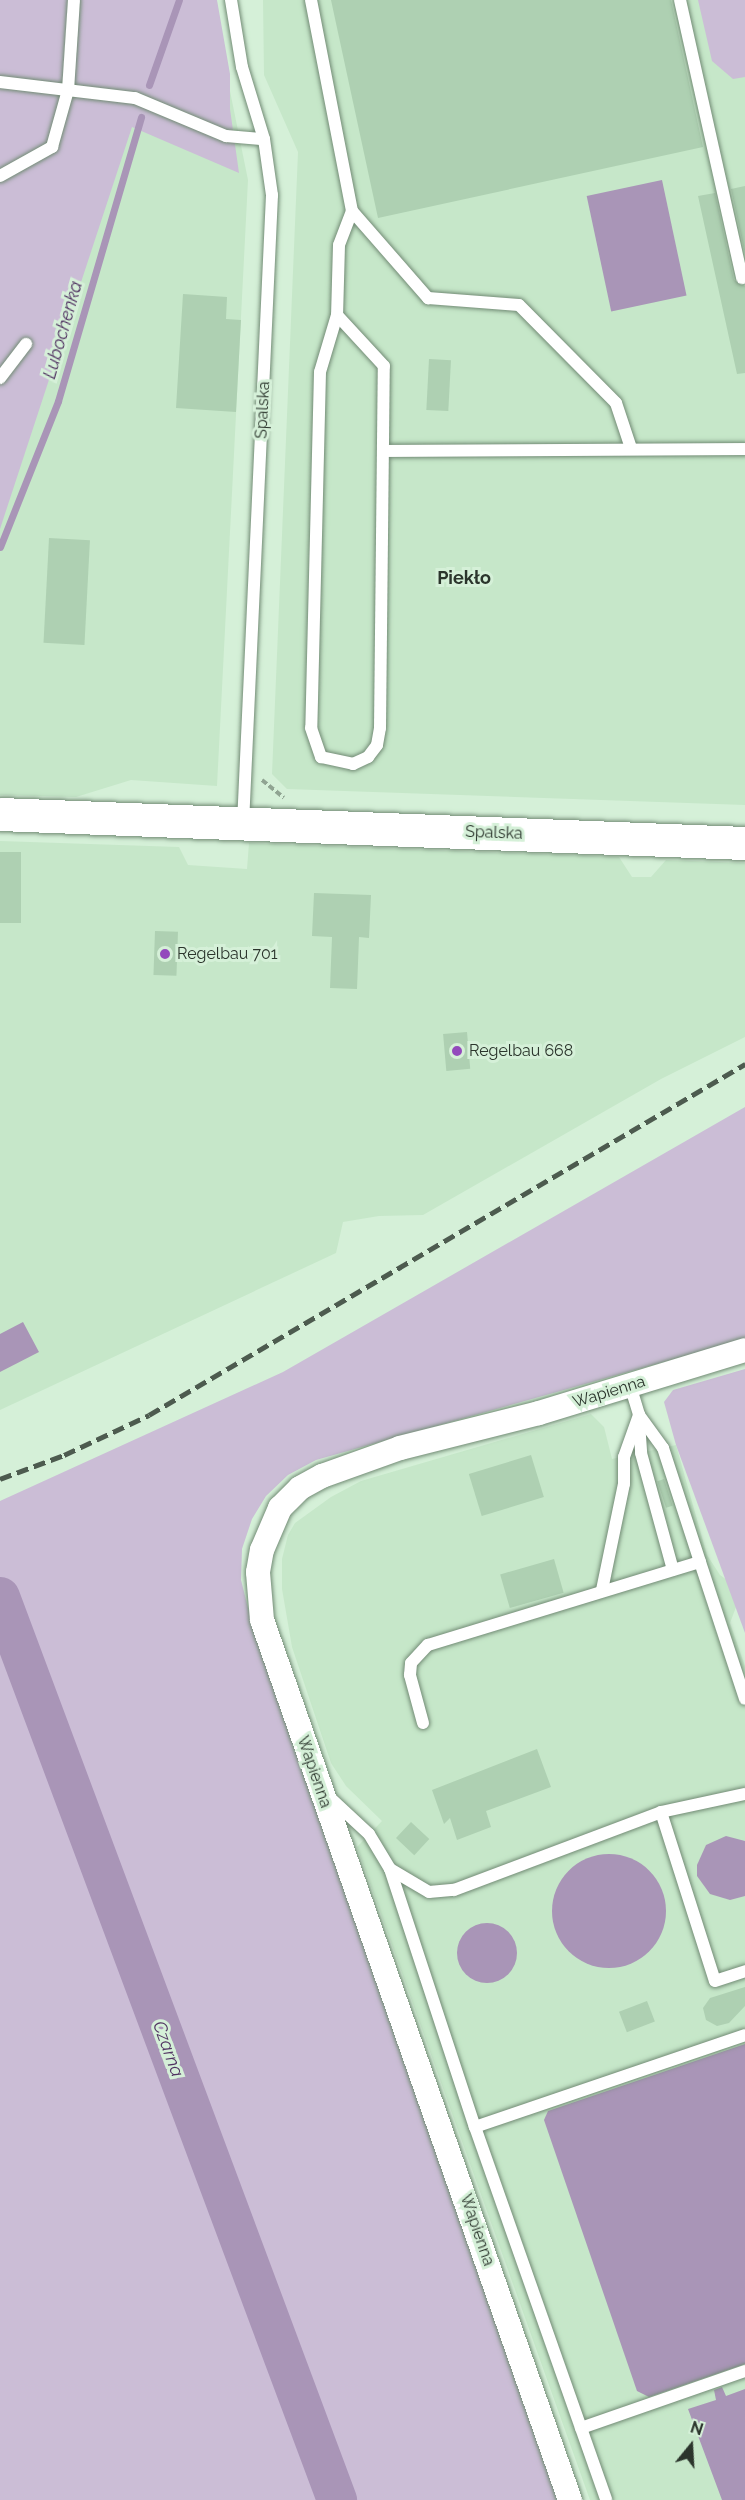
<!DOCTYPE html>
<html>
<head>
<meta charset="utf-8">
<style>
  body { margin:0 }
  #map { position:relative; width:745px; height:2500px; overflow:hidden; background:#d5f0d8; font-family:Raleway,sans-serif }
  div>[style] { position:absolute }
  .built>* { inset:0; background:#c6e7c9 }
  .green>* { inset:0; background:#cbbdd6 }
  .water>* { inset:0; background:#a995b7; transform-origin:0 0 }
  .round { border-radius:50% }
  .stream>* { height:7px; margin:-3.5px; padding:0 3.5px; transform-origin:3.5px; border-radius:3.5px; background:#a995b7 }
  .river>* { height:40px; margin:-20px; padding:0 20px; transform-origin:20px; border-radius:20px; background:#a995b7 }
  .building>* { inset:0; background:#aed0b2; transform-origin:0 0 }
  .path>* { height:4px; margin-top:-2px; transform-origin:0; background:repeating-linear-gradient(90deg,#90a492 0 6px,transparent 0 9px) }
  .roads { filter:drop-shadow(0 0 2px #728b75) drop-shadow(0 0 2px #728b75) }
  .lane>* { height:12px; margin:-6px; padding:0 6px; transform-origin:6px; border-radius:6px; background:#fff }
  .street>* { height:24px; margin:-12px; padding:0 12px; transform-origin:12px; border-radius:12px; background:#fff }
  .secondary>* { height:33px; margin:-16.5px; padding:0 16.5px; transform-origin:16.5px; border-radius:16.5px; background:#fff }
  .rail>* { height:4.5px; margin-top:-2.25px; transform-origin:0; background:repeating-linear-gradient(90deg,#4d5b4f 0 12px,transparent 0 18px) }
  .dots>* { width:16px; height:16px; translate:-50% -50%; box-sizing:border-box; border:3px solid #d5f0d8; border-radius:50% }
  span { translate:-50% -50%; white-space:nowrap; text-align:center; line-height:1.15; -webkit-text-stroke:6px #d5f0d8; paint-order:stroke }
  .street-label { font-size:16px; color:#2b352c }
  .poi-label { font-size:16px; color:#2b352c }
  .left { translate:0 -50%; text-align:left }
  .water-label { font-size:18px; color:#513362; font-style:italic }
  .neighbourhood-label { font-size:18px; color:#2b352c; font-weight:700 }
  .north { position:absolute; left:661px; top:2416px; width:60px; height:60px; -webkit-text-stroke:4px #d5f0d8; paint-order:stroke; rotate:18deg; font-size:16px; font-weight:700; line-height:24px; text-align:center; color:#2b352c }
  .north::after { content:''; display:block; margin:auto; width:21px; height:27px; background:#2b352c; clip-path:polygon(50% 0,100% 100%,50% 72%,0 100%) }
</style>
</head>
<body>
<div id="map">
  <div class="built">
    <div style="clip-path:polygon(0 0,213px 7px,248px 180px,217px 786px,131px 780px,76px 797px,0 795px)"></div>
    <div style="clip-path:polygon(263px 0,745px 0,745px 805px,287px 789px,272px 774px,298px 152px,264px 75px)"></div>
    <div style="clip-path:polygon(0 841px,179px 847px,188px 865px,247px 869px,249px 843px,619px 857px,632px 877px,651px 877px,666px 860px,745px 863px,745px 1037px,661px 1079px,423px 1215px,379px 1216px,343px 1222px,336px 1253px,0 1410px)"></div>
    <div style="clip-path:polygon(591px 1414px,604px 1427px,612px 1459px,676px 1445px,707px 1555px,720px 1575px,742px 1591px,730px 1623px,745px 1666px,745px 2500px,590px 2500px,357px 1847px,382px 1821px,346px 1786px,331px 1763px,292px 1647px,282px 1589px,282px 1559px,288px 1535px,295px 1523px,331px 1497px,361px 1481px)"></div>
  </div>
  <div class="green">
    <div style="clip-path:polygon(0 0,217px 0,230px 74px,230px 109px,239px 173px,132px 127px,0 529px)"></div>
    <div style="clip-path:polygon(698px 0,745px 0,745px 77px,733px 79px,712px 61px)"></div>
    <div style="clip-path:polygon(745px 1107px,745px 1339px,316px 1460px,288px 1475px,266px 1496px,252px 1519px,242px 1549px,241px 1580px,250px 1616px,559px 2500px,0 2500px,0 1501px,283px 1372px)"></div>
    <div style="clip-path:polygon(745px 1369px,745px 1633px,676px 1445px,664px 1402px,673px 1390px)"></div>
  </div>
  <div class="water">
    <div style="left:662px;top:180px;width:118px;height:77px;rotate:78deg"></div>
    <div style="clip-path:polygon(23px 1322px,39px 1352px,0 1372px,0 1334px)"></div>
    <div style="clip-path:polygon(726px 1836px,745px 1841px,745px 1896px,730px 1900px,710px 1894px,697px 1876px,697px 1865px,706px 1845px)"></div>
    <div class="round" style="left:552px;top:1854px;width:114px;height:114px"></div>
    <div class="round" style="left:457px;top:1923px;width:60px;height:60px"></div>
    <div style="clip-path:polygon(745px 2044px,745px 2364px,649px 2397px,637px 2391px,544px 2120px,548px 2111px)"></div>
    <div style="clip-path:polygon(722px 2387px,726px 2396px,745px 2389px,745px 2500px,722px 2500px,688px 2409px,716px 2400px,714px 2390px)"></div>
  </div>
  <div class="stream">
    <div style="left:149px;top:85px;width:90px;rotate:-70.6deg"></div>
    <div style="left:0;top:547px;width:157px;rotate:-68.3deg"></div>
    <div style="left:58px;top:401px;width:296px;rotate:-73.7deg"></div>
  </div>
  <div class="river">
    <div style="left:0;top:1597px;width:964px;rotate:69.53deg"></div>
  </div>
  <div class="building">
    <div style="clip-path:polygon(331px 0,671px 0,703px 147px,378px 218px)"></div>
    <div style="clip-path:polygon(745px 186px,745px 254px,731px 189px)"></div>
    <div style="clip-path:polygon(715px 193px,734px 280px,745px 286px,745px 373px,737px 374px,698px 196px)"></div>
    <div style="clip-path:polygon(183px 294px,227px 297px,226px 319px,241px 320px,236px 412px,176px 408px)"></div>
    <div style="left:429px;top:359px;width:22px;height:51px;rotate:3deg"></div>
    <div style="left:49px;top:538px;width:41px;height:105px;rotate:3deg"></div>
    <div style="left:0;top:852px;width:21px;height:71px"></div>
    <div style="clip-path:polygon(314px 893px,371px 895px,369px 938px,359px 937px,357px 989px,330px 988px,332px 937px,312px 936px)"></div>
    <div style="left:155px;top:931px;width:23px;height:44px;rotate:2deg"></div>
    <div style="left:467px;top:1032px;width:37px;height:24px;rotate:85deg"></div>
    <div style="left:531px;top:1455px;width:44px;height:65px;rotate:73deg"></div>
    <div style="left:664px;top:1479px;width:28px;height:7px;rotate:72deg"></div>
    <div style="left:554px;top:1559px;width:35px;height:56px;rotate:74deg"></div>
    <div style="clip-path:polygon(537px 1749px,551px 1787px,486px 1811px,491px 1827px,457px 1840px,450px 1818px,444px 1824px,432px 1790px)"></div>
    <div style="left:411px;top:1822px;width:25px;height:22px;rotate:43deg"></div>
    <div style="clip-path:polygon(745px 1987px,745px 2006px,729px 2023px,717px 2026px,706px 2020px,703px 2008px,710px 1998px)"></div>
    <div style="left:647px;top:2001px;width:22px;height:30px;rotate:69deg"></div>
  </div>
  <div class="path">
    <div style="left:262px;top:780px;width:28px;rotate:39deg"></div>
  </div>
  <div class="roads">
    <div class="lane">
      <div style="left:231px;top:0;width:68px;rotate:80.7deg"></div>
      <div style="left:242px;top:67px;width:75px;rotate:73deg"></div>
      <div style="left:264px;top:139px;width:57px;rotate:81.9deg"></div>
      <div style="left:272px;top:195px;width:629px;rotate:92.64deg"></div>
      <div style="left:311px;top:0;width:215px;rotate:79deg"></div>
      <div style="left:352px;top:211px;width:36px;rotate:111deg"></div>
      <div style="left:339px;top:245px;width:70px;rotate:91.6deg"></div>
      <div style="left:337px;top:315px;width:59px;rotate:106.6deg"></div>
      <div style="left:320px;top:372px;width:356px;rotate:91.4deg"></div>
      <div style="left:311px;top:728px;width:31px;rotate:71deg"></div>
      <div style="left:321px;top:757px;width:33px;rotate:12deg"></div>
      <div style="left:353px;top:764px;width:17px;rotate:-25deg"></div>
      <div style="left:368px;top:757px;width:15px;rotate:-53deg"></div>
      <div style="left:377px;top:745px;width:17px;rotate:-80deg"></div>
      <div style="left:380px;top:728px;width:362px;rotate:-89.4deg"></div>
      <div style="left:384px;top:366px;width:69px;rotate:-132.7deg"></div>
      <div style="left:680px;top:0;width:285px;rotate:77.4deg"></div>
      <div style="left:0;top:82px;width:136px;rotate:6.8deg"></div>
      <div style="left:135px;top:98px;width:99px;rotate:22.7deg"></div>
      <div style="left:226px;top:136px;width:38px;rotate:5deg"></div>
      <div style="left:0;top:176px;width:60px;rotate:-29.1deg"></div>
      <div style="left:52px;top:147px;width:59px;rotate:-74.3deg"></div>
      <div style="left:68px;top:90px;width:90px;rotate:-86.2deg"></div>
      <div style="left:352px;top:211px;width:116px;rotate:48.9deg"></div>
      <div style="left:428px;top:298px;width:91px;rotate:4.4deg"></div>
      <div style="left:519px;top:305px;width:138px;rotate:45.3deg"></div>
      <div style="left:616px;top:403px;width:47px;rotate:71.6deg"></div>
      <div style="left:0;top:378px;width:43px;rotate:-52.6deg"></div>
      <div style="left:385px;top:451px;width:360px;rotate:-0.3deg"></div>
      <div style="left:630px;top:1385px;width:31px;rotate:73deg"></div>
      <div style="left:639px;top:1415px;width:41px;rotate:54deg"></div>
      <div style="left:663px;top:1448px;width:120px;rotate:72deg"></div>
      <div style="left:639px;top:1422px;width:31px;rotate:86deg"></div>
      <div style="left:641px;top:1453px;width:121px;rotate:74.7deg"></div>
      <div style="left:602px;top:1590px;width:108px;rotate:-78.3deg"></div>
      <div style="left:624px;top:1484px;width:27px;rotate:-90deg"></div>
      <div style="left:624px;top:1457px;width:45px;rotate:-70.3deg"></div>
      <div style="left:423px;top:1723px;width:50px;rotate:-105.2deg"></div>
      <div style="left:410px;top:1675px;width:12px;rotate:-85deg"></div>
      <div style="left:411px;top:1663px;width:25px;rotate:-47deg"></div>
      <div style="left:428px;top:1645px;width:284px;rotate:-17deg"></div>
      <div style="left:700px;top:1562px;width:144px;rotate:71.8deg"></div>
      <div style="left:328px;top:1796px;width:56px;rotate:42.8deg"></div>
      <div style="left:369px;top:1834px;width:41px;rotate:59deg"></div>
      <div style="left:390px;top:1869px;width:272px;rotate:71.8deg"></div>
      <div style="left:475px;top:2127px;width:395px;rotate:70.6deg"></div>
      <div style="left:661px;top:1812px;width:177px;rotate:72.3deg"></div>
      <div style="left:715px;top:1981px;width:32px;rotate:-18deg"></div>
      <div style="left:390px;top:1869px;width:45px;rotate:30.5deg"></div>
      <div style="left:429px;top:1892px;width:25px;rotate:-5deg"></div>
      <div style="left:454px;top:1890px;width:221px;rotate:-20.6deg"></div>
      <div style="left:661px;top:1812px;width:86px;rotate:-12.1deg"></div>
      <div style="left:475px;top:2127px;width:285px;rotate:-18.8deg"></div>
      <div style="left:581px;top:2428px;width:174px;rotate:-19.2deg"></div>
    </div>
    <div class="street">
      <div style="left:570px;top:2500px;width:932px;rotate:-109.29deg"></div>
      <div style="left:262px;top:1620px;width:48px;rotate:-94.8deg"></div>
      <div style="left:258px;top:1572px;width:22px;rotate:-80deg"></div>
      <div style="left:262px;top:1550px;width:46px;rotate:-66.8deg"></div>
      <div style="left:280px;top:1508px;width:28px;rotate:-45deg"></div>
      <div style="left:300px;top:1488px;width:25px;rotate:-29deg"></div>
      <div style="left:322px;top:1476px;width:83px;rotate:-19.7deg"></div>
      <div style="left:400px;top:1448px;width:143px;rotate:-14.1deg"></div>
      <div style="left:539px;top:1413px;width:215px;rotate:-17deg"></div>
    </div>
    <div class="secondary">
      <div style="left:0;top:814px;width:746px;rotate:2.23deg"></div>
    </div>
  </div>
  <div class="rail">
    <div style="left:0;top:1479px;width:68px;rotate:-20.6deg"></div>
    <div style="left:64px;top:1455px;width:94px;rotate:-25.2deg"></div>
    <div style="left:149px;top:1415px;width:692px;rotate:-30.49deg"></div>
  </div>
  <div class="dots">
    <div style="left:165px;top:954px;background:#934abc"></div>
    <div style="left:457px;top:1051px;background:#934abc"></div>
  </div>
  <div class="street-label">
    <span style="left:263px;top:410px;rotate:-87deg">Spalska</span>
    <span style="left:494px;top:833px;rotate:2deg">Spalska</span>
    <span style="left:609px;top:1392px;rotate:-17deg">Wapienna</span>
    <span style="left:314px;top:1772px;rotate:71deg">Wapienna</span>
    <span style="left:477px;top:2230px;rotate:71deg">Wapienna</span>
  </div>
  <div class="poi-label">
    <span class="left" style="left:177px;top:954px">Regelbau 701</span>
    <span class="left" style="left:469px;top:1051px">Regelbau 668</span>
  </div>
  <div class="water-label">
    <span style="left:63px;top:330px;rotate:-74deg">Lubochenka</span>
    <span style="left:168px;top:2049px;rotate:70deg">Czarna</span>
  </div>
  <div class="neighbourhood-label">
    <span style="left:464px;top:578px">Piekło</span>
  </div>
  <div class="north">N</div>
</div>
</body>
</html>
